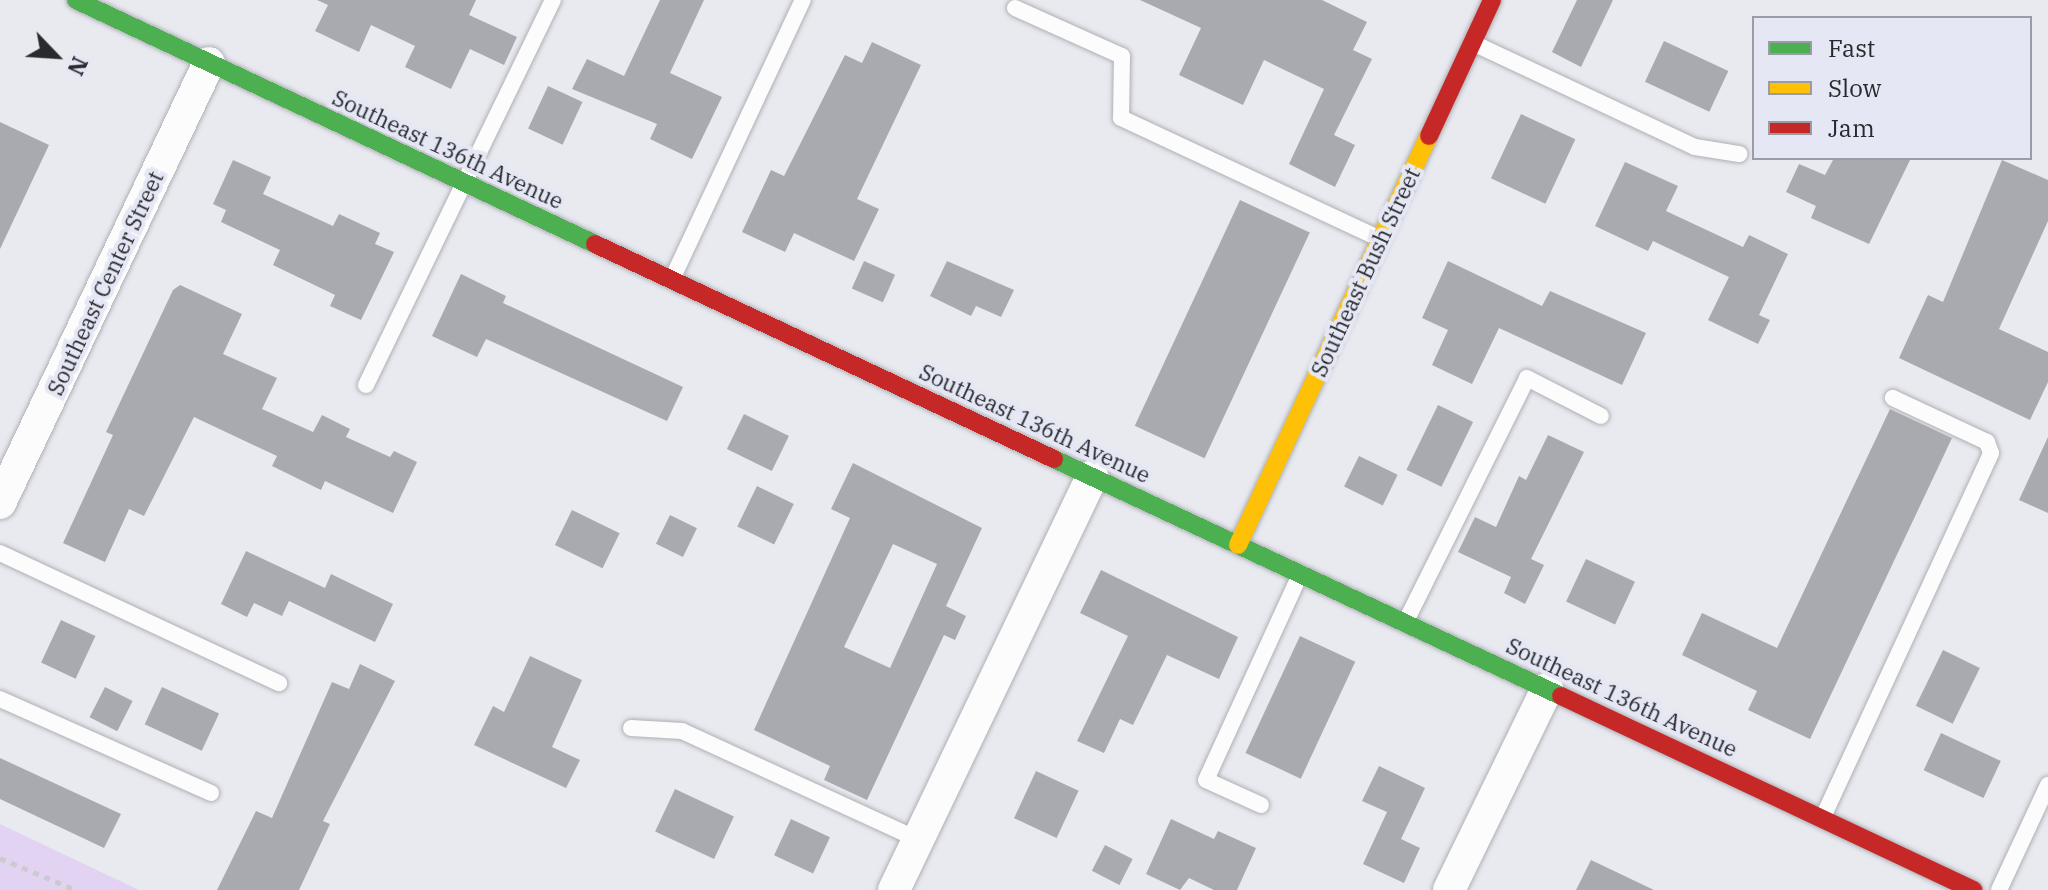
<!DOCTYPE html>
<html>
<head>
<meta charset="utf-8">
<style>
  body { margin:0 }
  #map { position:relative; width:2048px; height:890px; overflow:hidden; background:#e8eaf0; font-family:"IBM Plex Serif",serif }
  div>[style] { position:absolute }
  .green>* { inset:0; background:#e2d3f3 }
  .building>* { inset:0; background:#a9aaaf; transform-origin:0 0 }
  .path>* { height:5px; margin-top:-2.5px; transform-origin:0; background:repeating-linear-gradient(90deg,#cacbcd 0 6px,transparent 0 12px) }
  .roads { filter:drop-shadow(0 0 2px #afb0b5) drop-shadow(0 0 2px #afb0b5) }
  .lane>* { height:16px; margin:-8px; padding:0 8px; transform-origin:8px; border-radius:8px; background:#fcfcfd }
  .street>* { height:32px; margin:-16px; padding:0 16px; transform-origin:16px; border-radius:16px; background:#fcfcfd }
  .fast>* { height:18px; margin:-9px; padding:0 9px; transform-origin:9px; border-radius:9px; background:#4caf50 }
  .slow>* { height:18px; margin:-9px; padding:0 9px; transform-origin:9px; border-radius:9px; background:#ffc107 }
  .jam>* { height:18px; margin:-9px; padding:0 9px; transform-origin:9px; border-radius:9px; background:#c62828 }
  span { translate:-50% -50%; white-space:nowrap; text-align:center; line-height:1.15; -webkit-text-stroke:8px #e5e8f4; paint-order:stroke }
  .street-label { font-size:22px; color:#282a2e }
  .legend { position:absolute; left:1752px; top:16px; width:280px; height:144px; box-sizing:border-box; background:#e5e8f4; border:2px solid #999ca5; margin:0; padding:10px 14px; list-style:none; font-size:24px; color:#282a2e }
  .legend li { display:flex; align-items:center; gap:16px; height:40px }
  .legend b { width:40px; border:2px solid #999ca5 }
  .north { position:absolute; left:16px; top:16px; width:80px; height:80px; -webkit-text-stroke:6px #e5e8f4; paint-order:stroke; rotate:115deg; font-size:22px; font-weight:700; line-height:32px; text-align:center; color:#282a2e }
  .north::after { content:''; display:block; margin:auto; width:28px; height:36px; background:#282a2e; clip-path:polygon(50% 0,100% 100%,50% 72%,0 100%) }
</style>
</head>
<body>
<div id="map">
  <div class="green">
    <div style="clip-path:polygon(0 824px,23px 835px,139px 890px,0 890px)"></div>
  </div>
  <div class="building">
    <div style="clip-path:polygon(317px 0,476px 0,469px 15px,517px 37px,504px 65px,470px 49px,451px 89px,405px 67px,415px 46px,371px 25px,359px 52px,315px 31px,328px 5px)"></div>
    <div style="clip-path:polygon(660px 0,704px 0,670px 73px,722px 97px,692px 159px,650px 139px,657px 124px,572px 89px,587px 59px,624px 76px)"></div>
    <div style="clip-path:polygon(1140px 0,1322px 0,1367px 22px,1353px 50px,1372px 59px,1334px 135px,1355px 145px,1335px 187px,1289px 164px,1324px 89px,1264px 60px,1243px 105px,1179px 75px,1201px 28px)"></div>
    <div style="clip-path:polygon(1577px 0,1613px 0,1581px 67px,1552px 52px)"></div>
    <div style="left:1664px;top:41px;width:71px;height:45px;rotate:25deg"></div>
    <div style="clip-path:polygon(872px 42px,921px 65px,857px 199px,879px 209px,854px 261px,794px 233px,785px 252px,742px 232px,771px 170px,784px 176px,845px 55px,862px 63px)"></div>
    <div style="left:548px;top:86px;width:38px;height:47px;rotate:25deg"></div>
    <div style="left:1521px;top:114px;width:60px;height:71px;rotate:25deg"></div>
    <div style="clip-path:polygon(0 122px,49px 145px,0 249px)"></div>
    <div style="clip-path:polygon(1834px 158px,1911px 158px,1869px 244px,1811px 218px,1816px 206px,1786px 192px,1799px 164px,1825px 175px)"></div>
    <div style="clip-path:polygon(233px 160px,271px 177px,263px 194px,333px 226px,339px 214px,380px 233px,375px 244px,394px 252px,361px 320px,330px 306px,335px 295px,273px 265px,280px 250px,221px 222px,226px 210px,213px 204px)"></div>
    <div style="clip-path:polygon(2002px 160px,2048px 180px,2048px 221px,1999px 329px,2048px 352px,2048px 382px,2030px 420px,1899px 358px,1928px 295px,1943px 302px)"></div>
    <div style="clip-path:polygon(1625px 162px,1678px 186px,1666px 211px,1743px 247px,1749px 235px,1788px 254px,1759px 315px,1770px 320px,1758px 344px,1708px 320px,1729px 277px,1653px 241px,1648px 251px,1595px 226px)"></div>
    <div style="left:1240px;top:200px;width:77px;height:249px;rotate:25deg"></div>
    <div style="left:864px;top:261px;width:34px;height:30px;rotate:24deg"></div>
    <div style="clip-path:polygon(947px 261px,1014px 290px,1001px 317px,976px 306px,971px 316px,930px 296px)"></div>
    <div style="clip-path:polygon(1448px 261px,1542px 306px,1550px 291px,1646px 333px,1622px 385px,1499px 328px,1472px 384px,1432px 365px,1448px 330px,1422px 318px)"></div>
    <div style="clip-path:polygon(461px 274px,506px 296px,503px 303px,683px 387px,667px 421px,486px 339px,477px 357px,432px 336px)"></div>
    <div style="clip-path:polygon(180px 285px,242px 314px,223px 354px,277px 378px,262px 409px,313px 432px,322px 415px,350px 429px,346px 437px,390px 457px,394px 451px,417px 462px,393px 513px,325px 481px,321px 490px,272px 466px,277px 456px,194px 417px,144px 516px,129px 509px,105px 562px,63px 543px,113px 435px,106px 432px,173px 290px)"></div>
    <div style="left:1438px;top:405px;width:39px;height:72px;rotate:26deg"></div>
    <div style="clip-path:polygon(1890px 409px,1952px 438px,1810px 739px,1748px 710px,1757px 691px,1682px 655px,1702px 613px,1777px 648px)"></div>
    <div style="left:744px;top:414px;width:50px;height:39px;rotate:26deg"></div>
    <div style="clip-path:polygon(1548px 435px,1584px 452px,1531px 559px,1544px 565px,1525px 604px,1504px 593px,1511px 577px,1458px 552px,1475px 517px,1496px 527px,1519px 476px,1526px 480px)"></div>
    <div style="clip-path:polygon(2048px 437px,2048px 513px,2019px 500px)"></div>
    <div style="left:1359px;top:456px;width:43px;height:34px;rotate:26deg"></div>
    <div style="clip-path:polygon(evenodd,853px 463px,982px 528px,946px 606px,966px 616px,955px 640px,944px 635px,867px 800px,824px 780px,830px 766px,754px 730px,850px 518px,831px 509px,853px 463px,893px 544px,937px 564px,890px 668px,844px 647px,893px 544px)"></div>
    <div style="left:757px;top:486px;width:41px;height:45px;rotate:26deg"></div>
    <div style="left:572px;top:510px;width:53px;height:39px;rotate:26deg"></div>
    <div style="left:670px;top:515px;width:30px;height:32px;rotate:26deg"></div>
    <div style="clip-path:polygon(246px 551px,325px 588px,331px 574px,393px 604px,375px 642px,289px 601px,282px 616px,254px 603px,247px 617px,221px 604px)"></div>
    <div style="left:1586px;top:559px;width:54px;height:47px;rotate:25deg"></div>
    <div style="clip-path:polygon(1101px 570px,1238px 637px,1219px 679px,1167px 655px,1133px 725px,1120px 719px,1104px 753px,1077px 741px,1128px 636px,1080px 613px)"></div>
    <div style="left:61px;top:620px;width:38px;height:47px;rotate:25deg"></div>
    <div style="left:1300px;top:636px;width:61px;height:129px;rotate:25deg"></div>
    <div style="left:1943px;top:650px;width:41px;height:62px;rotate:26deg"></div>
    <div style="clip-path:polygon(530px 656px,582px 680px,552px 747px,580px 760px,566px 788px,474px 745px,493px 706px,504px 712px)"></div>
    <div style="clip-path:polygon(360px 664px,395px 681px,323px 821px,330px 824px,299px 890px,217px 890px,256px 811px,272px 818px,332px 682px,349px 689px)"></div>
    <div style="left:105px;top:687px;width:31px;height:34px;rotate:27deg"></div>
    <div style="left:162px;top:687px;width:63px;height:41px;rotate:25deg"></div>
    <div style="left:1941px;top:733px;width:66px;height:41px;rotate:25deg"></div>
    <div style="clip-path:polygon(0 758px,121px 814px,104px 848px,0 799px)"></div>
    <div style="clip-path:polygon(1379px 766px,1425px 788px,1401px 839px,1420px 848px,1404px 883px,1363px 864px,1387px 812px,1362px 801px)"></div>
    <div style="left:1036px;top:771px;width:47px;height:52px;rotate:25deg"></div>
    <div style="left:675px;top:789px;width:65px;height:47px;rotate:25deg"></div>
    <div style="left:791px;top:819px;width:43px;height:40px;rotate:25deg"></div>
    <div style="clip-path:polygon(1171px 819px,1214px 839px,1218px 831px,1256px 848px,1237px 890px,1214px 890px,1189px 878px,1180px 890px,1146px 874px)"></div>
    <div style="left:1105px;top:845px;width:31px;height:29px;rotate:27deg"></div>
    <div style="clip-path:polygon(1591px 860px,1654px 890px,1576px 890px)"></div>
  </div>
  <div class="path">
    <div style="left:0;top:858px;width:82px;rotate:22.8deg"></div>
  </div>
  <div class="roads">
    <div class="lane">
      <div style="left:1015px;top:8px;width:117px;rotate:24.2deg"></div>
      <div style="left:1122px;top:56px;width:62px;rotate:90.9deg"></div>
      <div style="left:1121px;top:118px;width:284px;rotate:25deg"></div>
      <div style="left:1473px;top:43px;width:245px;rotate:25.1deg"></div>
      <div style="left:1695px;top:147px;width:45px;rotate:9deg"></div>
      <div style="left:673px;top:277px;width:306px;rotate:-64.9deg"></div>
      <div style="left:366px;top:385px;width:428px;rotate:-64.1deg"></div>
      <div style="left:0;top:553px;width:308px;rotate:25deg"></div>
      <div style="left:1406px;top:621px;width:271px;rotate:-63.5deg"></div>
      <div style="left:1527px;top:378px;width:83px;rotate:27.2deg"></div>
      <div style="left:0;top:699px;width:231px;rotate:24deg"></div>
      <div style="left:631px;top:728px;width:51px;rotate:3.4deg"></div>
      <div style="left:682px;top:731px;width:261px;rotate:24.7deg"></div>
      <div style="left:1261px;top:805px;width:60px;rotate:-155.6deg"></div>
      <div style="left:1206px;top:780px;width:226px;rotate:-65.4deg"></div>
      <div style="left:1823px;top:817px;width:401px;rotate:-65.2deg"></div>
      <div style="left:1991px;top:453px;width:12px;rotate:-110deg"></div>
      <div style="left:1987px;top:442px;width:104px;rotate:-154.9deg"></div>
      <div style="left:1999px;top:890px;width:116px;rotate:-65deg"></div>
    </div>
    <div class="street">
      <div style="left:0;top:503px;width:487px;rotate:-64.6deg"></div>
      <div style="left:894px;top:890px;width:459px;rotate:-64.4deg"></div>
      <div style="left:1449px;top:890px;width:224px;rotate:-64deg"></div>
    </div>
    <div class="fast">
      <div style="left:76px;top:0;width:573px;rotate:25.18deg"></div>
      <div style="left:1054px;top:459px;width:560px;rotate:25.05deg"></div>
    </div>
    <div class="slow">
      <div style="left:1238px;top:545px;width:451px;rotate:-65deg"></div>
    </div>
    <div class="jam">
      <div style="left:1429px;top:136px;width:150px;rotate:-65.1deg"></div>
      <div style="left:595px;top:244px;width:507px;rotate:25.1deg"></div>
      <div style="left:1561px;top:696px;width:456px;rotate:25.2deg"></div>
    </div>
  </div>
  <div class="street-label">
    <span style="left:448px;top:149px;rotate:25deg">Southeast 136th Avenue</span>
    <span style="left:1365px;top:272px;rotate:-65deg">Southeast Bush Street</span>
    <span style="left:105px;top:283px;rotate:-65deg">Southeast Center Street</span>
    <span style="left:1035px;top:423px;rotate:25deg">Southeast 136th Avenue</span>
    <span style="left:1622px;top:697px;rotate:25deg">Southeast 136th Avenue</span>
  </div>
  <ul class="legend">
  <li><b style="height:10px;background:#4caf50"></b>Fast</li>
  <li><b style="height:10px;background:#ffc107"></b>Slow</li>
  <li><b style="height:10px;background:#c62828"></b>Jam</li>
  </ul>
  <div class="north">N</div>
</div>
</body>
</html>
